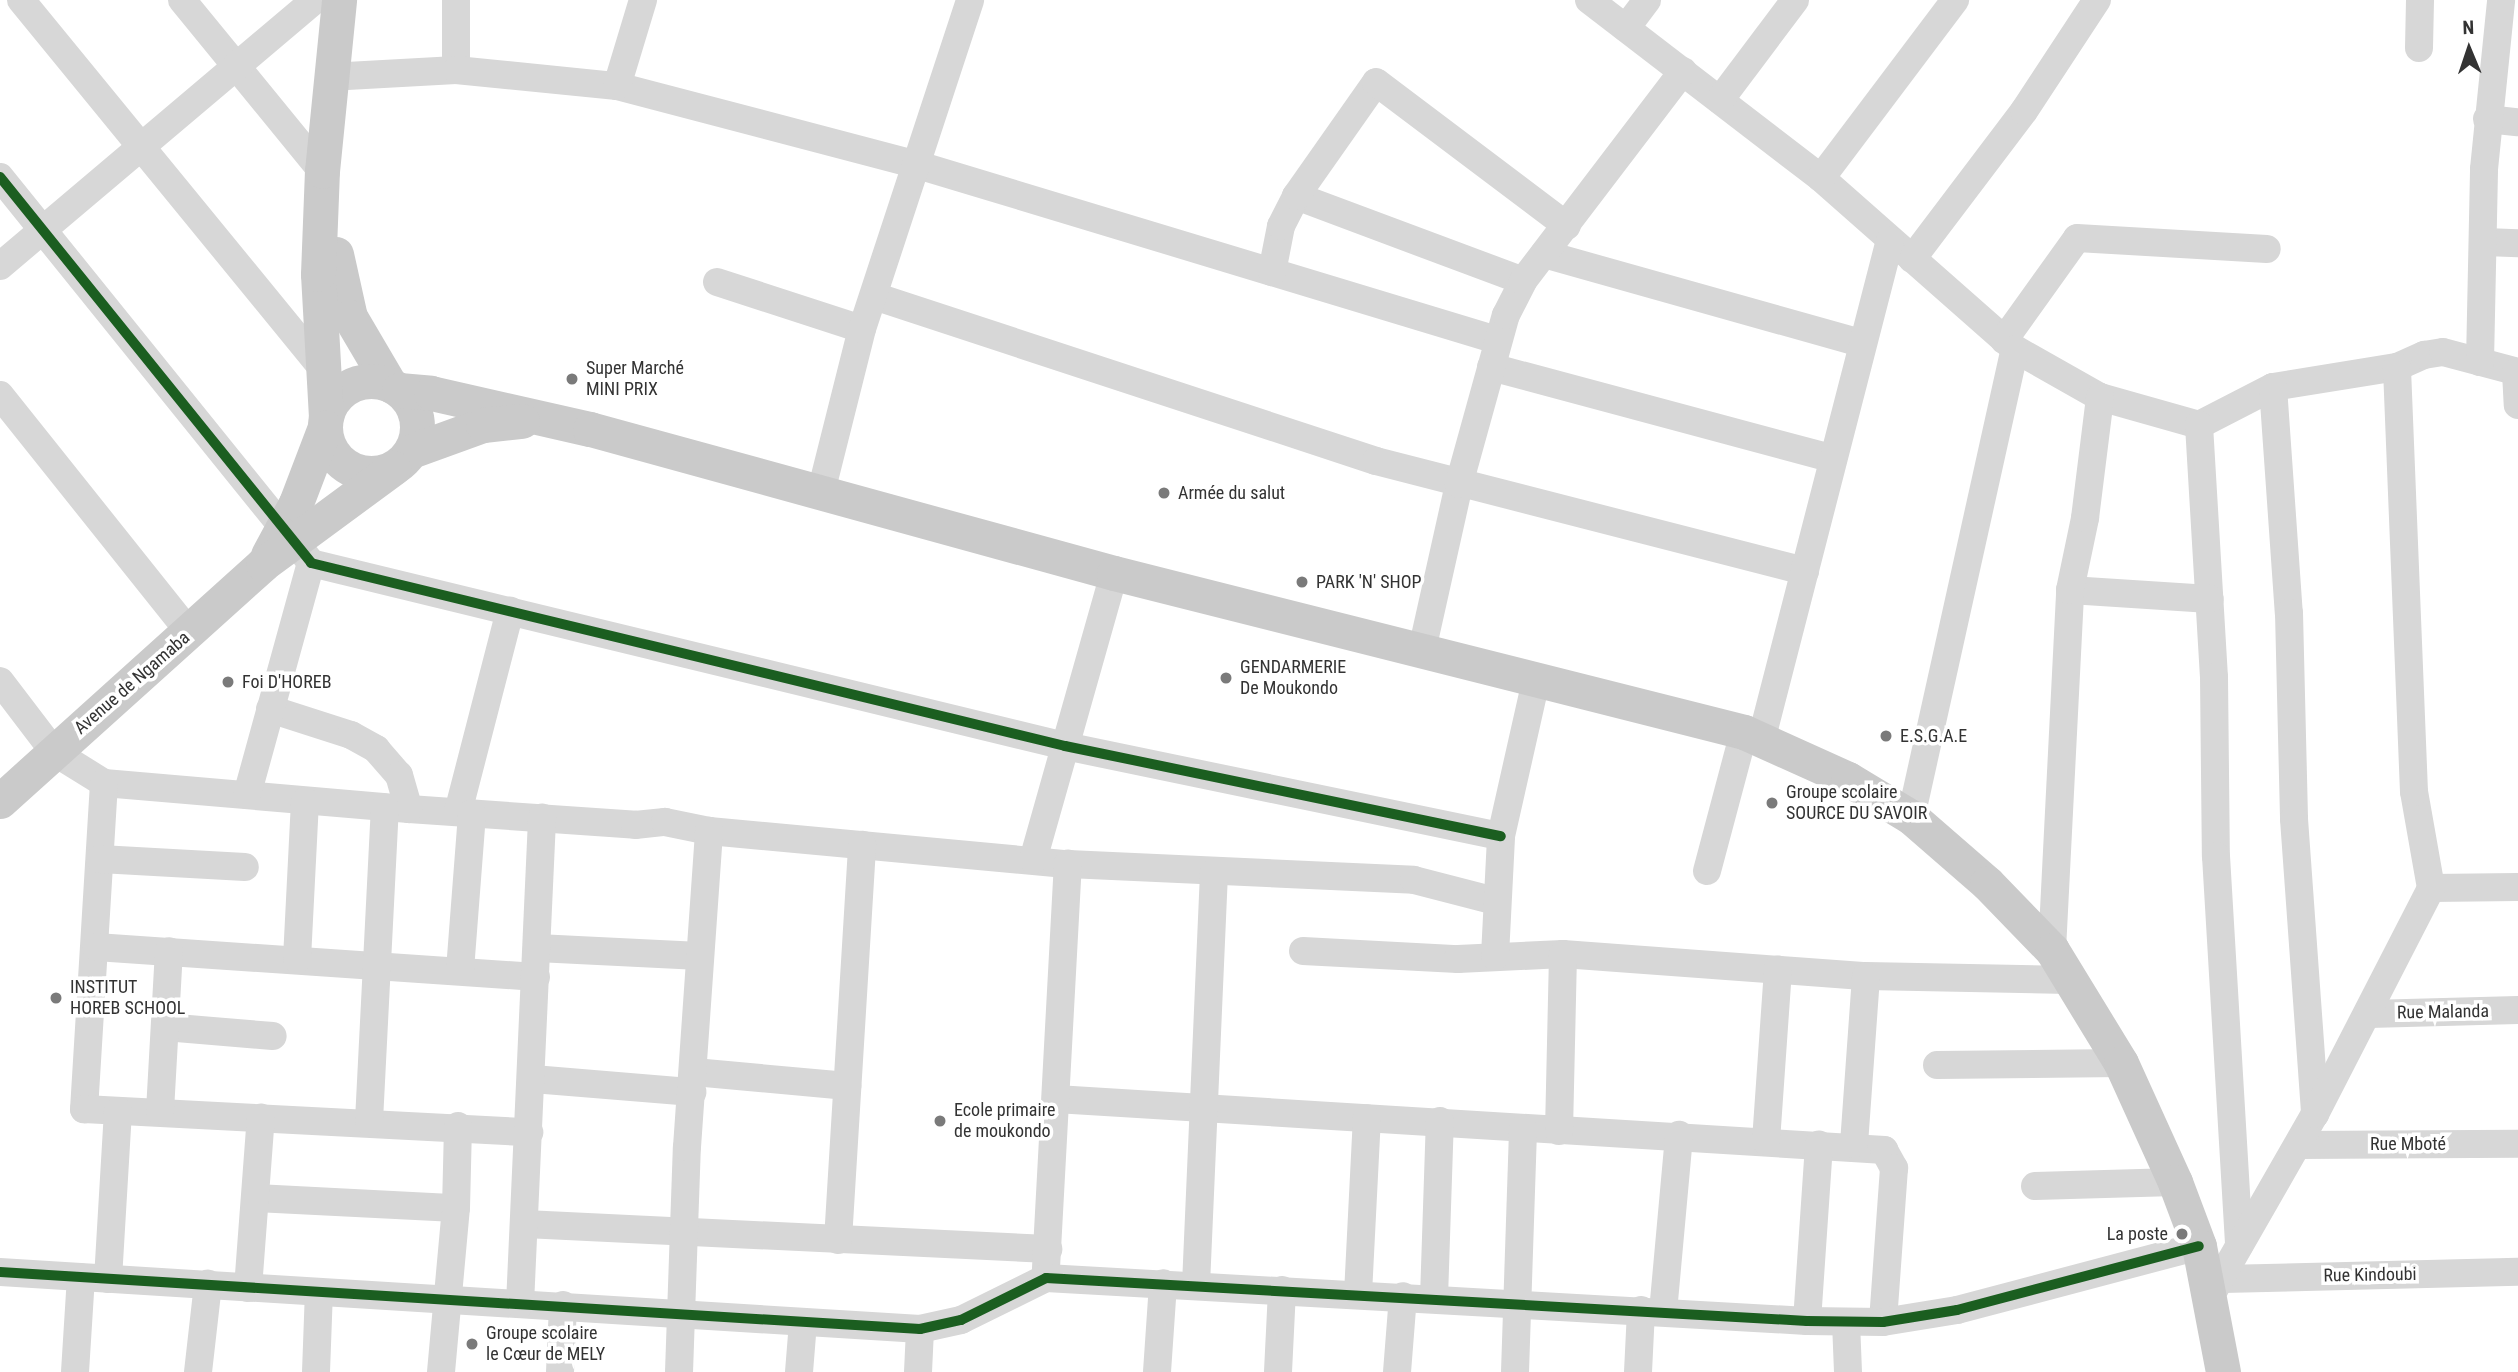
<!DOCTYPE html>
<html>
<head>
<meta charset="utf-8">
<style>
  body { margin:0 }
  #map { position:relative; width:2518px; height:1372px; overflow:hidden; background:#fff; font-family:"Roboto Condensed",sans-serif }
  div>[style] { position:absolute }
  .minor>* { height:28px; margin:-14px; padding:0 14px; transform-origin:14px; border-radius:14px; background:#d7d7d7 }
  .major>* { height:35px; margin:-17.5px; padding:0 17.5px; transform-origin:17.5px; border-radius:17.5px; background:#cacaca }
  .major>.ring { margin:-17.5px; padding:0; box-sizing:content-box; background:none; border:35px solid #cacaca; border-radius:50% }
  .cycleway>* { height:10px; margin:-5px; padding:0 5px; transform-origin:5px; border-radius:5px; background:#1b5e20 }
  .dots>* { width:19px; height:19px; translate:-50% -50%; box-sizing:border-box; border:4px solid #fff; border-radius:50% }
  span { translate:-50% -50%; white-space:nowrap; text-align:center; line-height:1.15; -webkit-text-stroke:7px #fff; paint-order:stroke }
  .poi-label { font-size:18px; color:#333 }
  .left { translate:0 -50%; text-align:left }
  .right { translate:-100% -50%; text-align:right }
  .street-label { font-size:18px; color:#333 }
  .north { position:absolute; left:2434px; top:14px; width:70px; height:70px; -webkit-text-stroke:5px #fff; paint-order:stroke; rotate:358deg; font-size:19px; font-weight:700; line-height:28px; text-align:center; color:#333 }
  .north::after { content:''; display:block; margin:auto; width:24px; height:32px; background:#333; clip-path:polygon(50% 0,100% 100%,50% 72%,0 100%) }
</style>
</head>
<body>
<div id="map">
  <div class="minor">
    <div style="left:21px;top:0;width:473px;rotate:50.7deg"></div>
    <div style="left:182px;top:0;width:221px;rotate:50.7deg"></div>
    <div style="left:1589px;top:0;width:292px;rotate:37.5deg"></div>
    <div style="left:1821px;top:178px;width:259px;rotate:41.4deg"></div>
    <div style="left:2015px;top:349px;width:98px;rotate:29.5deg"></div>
    <div style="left:2100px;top:397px;width:103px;rotate:15.8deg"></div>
    <div style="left:2199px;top:425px;width:83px;rotate:-27.2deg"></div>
    <div style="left:2273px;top:387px;width:126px;rotate:-9.2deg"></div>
    <div style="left:2397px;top:367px;width:30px;rotate:-24deg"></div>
    <div style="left:2424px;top:355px;width:19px;rotate:-9deg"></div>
    <div style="left:2443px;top:352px;width:78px;rotate:14.9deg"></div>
    <div style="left:1626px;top:28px;width:35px;rotate:-53deg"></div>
    <div style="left:2419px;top:48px;width:48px;rotate:-88.8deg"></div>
    <div style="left:456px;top:70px;width:70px;rotate:-90deg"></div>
    <div style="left:347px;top:76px;width:109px;rotate:-3.2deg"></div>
    <div style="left:456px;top:70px;width:162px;rotate:5.7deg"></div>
    <div style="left:617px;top:86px;width:311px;rotate:14.7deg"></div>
    <div style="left:918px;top:165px;width:605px;rotate:16.82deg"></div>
    <div style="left:617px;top:86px;width:90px;rotate:-73.2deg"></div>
    <div style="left:1720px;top:100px;width:125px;rotate:-53.1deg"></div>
    <div style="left:2487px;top:119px;width:31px;rotate:6deg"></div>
    <div style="left:0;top:177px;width:496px;rotate:51.1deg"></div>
    <div style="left:311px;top:563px;width:776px;rotate:13.64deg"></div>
    <div style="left:1065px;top:746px;width:445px;rotate:11.7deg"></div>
    <div style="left:1821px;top:178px;width:223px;rotate:-53deg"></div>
    <div style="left:1296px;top:196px;width:242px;rotate:20.5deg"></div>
    <div style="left:2485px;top:242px;width:33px;rotate:2deg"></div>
    <div style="left:1544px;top:254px;width:329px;rotate:15.7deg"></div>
    <div style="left:1912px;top:259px;width:186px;rotate:-52.9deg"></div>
    <div style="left:2024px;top:111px;width:133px;rotate:-56.7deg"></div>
    <div style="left:0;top:266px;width:412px;rotate:-40.2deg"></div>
    <div style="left:1272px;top:272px;width:47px;rotate:-78.9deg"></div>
    <div style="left:1281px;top:226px;width:34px;rotate:-63deg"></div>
    <div style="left:1296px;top:196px;width:139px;rotate:-54.9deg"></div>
    <div style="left:1376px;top:82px;width:239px;rotate:37deg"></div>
    <div style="left:717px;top:282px;width:152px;rotate:18deg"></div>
    <div style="left:874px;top:296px;width:528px;rotate:18.19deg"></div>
    <div style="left:1376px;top:461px;width:443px;rotate:14.4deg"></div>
    <div style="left:2004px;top:340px;width:125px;rotate:-54.4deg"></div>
    <div style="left:2077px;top:238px;width:190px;rotate:3.3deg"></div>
    <div style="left:2480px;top:362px;width:193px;rotate:-88.8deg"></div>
    <div style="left:2484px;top:169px;width:169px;rotate:-84.2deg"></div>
    <div style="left:1491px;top:367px;width:352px;rotate:15deg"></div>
    <div style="left:2516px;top:372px;width:33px;rotate:87deg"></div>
    <div style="left:2273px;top:387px;width:227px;rotate:86deg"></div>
    <div style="left:2289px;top:613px;width:206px;rotate:88.6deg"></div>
    <div style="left:2294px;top:819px;width:296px;rotate:85.9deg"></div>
    <div style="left:0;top:395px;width:305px;rotate:51.4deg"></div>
    <div style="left:2199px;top:425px;width:252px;rotate:86.6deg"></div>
    <div style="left:2214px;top:677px;width:179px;rotate:89.4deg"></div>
    <div style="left:2216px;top:856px;width:390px;rotate:86.6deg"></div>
    <div style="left:821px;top:492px;width:168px;rotate:-75.9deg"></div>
    <div style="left:862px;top:329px;width:346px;rotate:-71.8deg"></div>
    <div style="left:2070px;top:590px;width:140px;rotate:3.7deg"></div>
    <div style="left:1422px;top:650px;width:170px;rotate:-77.4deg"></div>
    <div style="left:1459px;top:484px;width:175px;rotate:-74.5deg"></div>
    <div style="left:1506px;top:315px;width:38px;rotate:-63deg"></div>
    <div style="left:1523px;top:281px;width:264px;rotate:-52.7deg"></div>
    <div style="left:0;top:681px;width:89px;rotate:52.7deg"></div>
    <div style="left:54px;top:752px;width:59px;rotate:31.8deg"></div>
    <div style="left:104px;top:783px;width:306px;rotate:4.9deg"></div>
    <div style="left:409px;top:809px;width:227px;rotate:4deg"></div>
    <div style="left:635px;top:825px;width:30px;rotate:-6deg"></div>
    <div style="left:665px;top:822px;width:45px;rotate:11.6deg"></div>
    <div style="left:709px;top:831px;width:361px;rotate:5.3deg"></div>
    <div style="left:1068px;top:864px;width:346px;rotate:2.6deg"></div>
    <div style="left:1414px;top:880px;width:84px;rotate:14.5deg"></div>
    <div style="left:270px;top:709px;width:85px;rotate:17.8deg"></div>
    <div style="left:351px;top:735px;width:29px;rotate:29deg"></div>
    <div style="left:376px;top:749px;width:35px;rotate:49deg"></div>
    <div style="left:399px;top:775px;width:35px;rotate:74deg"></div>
    <div style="left:1762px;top:737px;width:513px;rotate:-75.56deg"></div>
    <div style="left:104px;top:783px;width:327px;rotate:93.5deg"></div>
    <div style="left:84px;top:1109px;width:446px;rotate:3deg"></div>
    <div style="left:247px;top:795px;width:241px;rotate:-74.6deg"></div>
    <div style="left:458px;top:812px;width:208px;rotate:-75.5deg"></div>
    <div style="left:1911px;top:817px;width:479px;rotate:-77.5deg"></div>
    <div style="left:100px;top:859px;width:145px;rotate:3.2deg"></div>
    <div style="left:1033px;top:860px;width:298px;rotate:-74.2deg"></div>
    <div style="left:1707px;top:871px;width:144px;rotate:-75.1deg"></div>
    <div style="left:2431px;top:888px;width:87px;rotate:-0.7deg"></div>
    <div style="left:96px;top:947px;width:441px;rotate:3.9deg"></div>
    <div style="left:537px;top:948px;width:163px;rotate:2.8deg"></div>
    <div style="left:2052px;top:950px;width:360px;rotate:-87.1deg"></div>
    <div style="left:2070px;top:590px;width:74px;rotate:-78.2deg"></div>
    <div style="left:2085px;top:518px;width:122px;rotate:-82.9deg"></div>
    <div style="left:1303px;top:951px;width:155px;rotate:3deg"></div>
    <div style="left:1458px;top:959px;width:105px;rotate:-2.7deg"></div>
    <div style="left:1563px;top:954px;width:304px;rotate:4.2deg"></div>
    <div style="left:1866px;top:976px;width:203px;rotate:1.1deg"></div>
    <div style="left:1495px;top:956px;width:120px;rotate:-87.1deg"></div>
    <div style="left:1501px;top:836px;width:159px;rotate:-77.3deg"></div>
    <div style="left:297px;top:959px;width:158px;rotate:-87.1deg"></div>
    <div style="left:460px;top:970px;width:157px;rotate:-85.6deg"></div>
    <div style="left:2369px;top:1014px;width:149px;rotate:-1.5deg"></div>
    <div style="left:165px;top:1027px;width:108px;rotate:4.8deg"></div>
    <div style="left:1937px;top:1065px;width:184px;rotate:-0.6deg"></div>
    <div style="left:694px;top:1072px;width:154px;rotate:5.2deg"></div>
    <div style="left:533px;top:1079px;width:160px;rotate:4.7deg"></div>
    <div style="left:1056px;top:1099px;width:830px;rotate:3.52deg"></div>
    <div style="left:1884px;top:1150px;width:21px;rotate:61deg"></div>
    <div style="left:1894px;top:1168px;width:154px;rotate:94.1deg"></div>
    <div style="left:160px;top:1111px;width:160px;rotate:-86.8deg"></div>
    <div style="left:369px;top:1121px;width:314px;rotate:-87.1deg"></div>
    <div style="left:1559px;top:1131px;width:177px;rotate:-88.7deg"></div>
    <div style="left:1766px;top:1141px;width:172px;rotate:-86deg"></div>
    <div style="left:1854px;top:1144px;width:168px;rotate:-85.9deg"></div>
    <div style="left:2298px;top:1145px;width:220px;rotate:-0.3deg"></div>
    <div style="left:2035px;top:1186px;width:140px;rotate:-1.6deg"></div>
    <div style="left:256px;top:1198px;width:200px;rotate:2.9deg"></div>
    <div style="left:525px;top:1224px;width:524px;rotate:2.74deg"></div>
    <div style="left:838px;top:1240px;width:396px;rotate:-86.5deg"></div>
    <div style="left:1046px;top:1268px;width:405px;rotate:-86.9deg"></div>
    <div style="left:0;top:1272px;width:922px;rotate:3.55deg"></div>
    <div style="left:920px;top:1329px;width:42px;rotate:-12.4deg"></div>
    <div style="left:961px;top:1320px;width:95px;rotate:-26.3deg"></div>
    <div style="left:1046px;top:1278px;width:762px;rotate:3.23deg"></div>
    <div style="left:1807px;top:1321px;width:76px;rotate:0.8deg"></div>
    <div style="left:1883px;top:1322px;width:75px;rotate:-9.2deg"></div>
    <div style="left:1957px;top:1310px;width:250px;rotate:-14.8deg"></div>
    <div style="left:108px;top:1279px;width:168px;rotate:-86.6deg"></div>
    <div style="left:2223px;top:1279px;width:295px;rotate:-1.4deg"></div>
    <div style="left:1196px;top:1285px;width:413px;rotate:-87.5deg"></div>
    <div style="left:248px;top:1288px;width:171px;rotate:-85.7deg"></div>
    <div style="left:1358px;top:1294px;width:176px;rotate:-87.1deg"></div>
    <div style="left:2210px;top:1297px;width:211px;rotate:-60.2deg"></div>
    <div style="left:2315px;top:1114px;width:254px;rotate:-62.8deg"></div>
    <div style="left:2431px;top:888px;width:97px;rotate:-100deg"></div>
    <div style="left:2414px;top:792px;width:425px;rotate:-92.3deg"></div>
    <div style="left:1434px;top:1298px;width:177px;rotate:-88.1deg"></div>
    <div style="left:520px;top:1304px;width:487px;rotate:-87.4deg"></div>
    <div style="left:1663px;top:1312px;width:178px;rotate:-84.8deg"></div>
    <div style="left:1807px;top:1321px;width:177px;rotate:-86.1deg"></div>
    <div style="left:1846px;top:1322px;width:50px;rotate:87.7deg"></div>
    <div style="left:75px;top:1372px;width:95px;rotate:-86.4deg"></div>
    <div style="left:198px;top:1372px;width:89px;rotate:-83.5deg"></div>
    <div style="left:316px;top:1372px;width:80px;rotate:-87.9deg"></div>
    <div style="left:441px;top:1372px;width:165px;rotate:-84.8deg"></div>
    <div style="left:456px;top:1208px;width:82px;rotate:-88.6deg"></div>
    <div style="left:560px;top:1372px;width:67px;rotate:-87.4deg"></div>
    <div style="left:679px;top:1372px;width:225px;rotate:-88deg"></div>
    <div style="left:687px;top:1147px;width:317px;rotate:-86deg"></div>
    <div style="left:799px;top:1372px;width:50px;rotate:-85.4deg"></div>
    <div style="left:918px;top:1372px;width:43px;rotate:-87.3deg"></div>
    <div style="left:1157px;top:1372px;width:89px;rotate:-86.1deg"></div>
    <div style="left:1278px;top:1372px;width:82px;rotate:-87.2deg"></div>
    <div style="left:1397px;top:1372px;width:76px;rotate:-85.5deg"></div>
    <div style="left:1515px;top:1372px;width:243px;rotate:-88.1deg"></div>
    <div style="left:1638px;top:1372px;width:62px;rotate:-87.2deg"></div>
  </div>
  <div class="major">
    <div style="left:336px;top:254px;width:65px;rotate:77.5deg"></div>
    <div style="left:350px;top:317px;width:79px;rotate:59.5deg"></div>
    <div class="ring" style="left:325px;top:381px;width:57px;height:57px"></div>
    <div style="left:399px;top:390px;width:32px;rotate:5deg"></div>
    <div style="left:431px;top:393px;width:163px;rotate:12.8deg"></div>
    <div style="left:590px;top:429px;width:543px;rotate:15.37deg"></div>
    <div style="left:1114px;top:573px;width:650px;rotate:14.16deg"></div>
    <div style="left:1744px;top:732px;width:114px;rotate:24.3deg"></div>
    <div style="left:1848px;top:779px;width:74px;rotate:31.1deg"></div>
    <div style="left:1911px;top:817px;width:101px;rotate:41deg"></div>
    <div style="left:1987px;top:883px;width:93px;rotate:45.9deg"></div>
    <div style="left:2052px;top:950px;width:132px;rotate:58.6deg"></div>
    <div style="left:2121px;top:1063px;width:131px;rotate:65.6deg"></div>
    <div style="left:2175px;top:1182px;width:68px;rotate:69.4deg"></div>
    <div style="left:2199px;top:1246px;width:128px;rotate:79.2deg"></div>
    <div style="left:326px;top:417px;width:143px;rotate:-93.2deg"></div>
    <div style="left:318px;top:274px;width:103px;rotate:-87.8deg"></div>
    <div style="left:322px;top:171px;width:172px;rotate:-84.3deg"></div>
    <div style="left:411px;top:451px;width:77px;rotate:-19.9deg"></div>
    <div style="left:483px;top:425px;width:39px;rotate:-6deg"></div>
    <div style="left:268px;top:555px;width:59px;rotate:-61.7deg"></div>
    <div style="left:296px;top:503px;width:81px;rotate:-69.1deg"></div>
    <div style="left:0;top:801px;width:354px;rotate:-42deg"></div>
    <div style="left:263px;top:564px;width:162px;rotate:-36.4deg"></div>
  </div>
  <div class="cycleway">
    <div style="left:0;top:177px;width:496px;rotate:51.1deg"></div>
    <div style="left:311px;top:563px;width:776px;rotate:13.64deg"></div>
    <div style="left:1065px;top:746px;width:445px;rotate:11.7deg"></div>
    <div style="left:0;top:1272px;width:922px;rotate:3.55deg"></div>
    <div style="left:920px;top:1329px;width:42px;rotate:-12.4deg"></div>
    <div style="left:961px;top:1320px;width:95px;rotate:-26.3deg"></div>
    <div style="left:1046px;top:1278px;width:762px;rotate:3.23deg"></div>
    <div style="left:1807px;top:1321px;width:76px;rotate:0.8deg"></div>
    <div style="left:1883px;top:1322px;width:75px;rotate:-9.2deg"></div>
    <div style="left:1957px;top:1310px;width:250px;rotate:-14.8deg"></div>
  </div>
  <div class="dots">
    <div style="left:572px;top:379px;background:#7a7a7a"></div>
    <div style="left:1164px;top:493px;background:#7a7a7a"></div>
    <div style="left:1302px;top:582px;background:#7a7a7a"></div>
    <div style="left:1226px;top:678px;background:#7a7a7a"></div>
    <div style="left:228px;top:682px;background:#7a7a7a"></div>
    <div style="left:1886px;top:736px;background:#7a7a7a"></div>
    <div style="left:1772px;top:803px;background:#7a7a7a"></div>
    <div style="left:56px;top:998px;background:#7a7a7a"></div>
    <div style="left:940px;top:1121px;background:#7a7a7a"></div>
    <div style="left:2182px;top:1234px;background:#7a7a7a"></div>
    <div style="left:472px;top:1344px;background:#7a7a7a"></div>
  </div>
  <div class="poi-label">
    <span class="left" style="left:586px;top:379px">Super Marché<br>MINI PRIX</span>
    <span class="left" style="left:1178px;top:493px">Armée du salut</span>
    <span class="left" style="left:1316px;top:582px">PARK 'N' SHOP</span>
    <span class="left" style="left:1240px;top:678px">GENDARMERIE<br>De Moukondo</span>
    <span class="left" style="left:242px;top:682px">Foi D'HOREB</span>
    <span class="left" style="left:1900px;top:736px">E.S.G.A.E</span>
    <span class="left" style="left:1786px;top:803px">Groupe scolaire<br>SOURCE DU SAVOIR</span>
    <span class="left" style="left:70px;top:998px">INSTITUT<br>HOREB SCHOOL</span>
    <span class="left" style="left:954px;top:1121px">Ecole primaire<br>de moukondo</span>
    <span class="right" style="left:2168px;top:1234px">La poste</span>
    <span class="left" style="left:486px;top:1344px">Groupe scolaire<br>le Cœur de MELY</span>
  </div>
  <div class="street-label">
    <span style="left:132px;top:683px;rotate:-41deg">Avenue de Ngamaba</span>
    <span style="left:2443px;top:1012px;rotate:-1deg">Rue Malanda</span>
    <span style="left:2408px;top:1144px">Rue Mboté</span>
    <span style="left:2370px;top:1275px;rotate:-1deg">Rue Kindoubi</span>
  </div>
  <div class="north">N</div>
</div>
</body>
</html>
